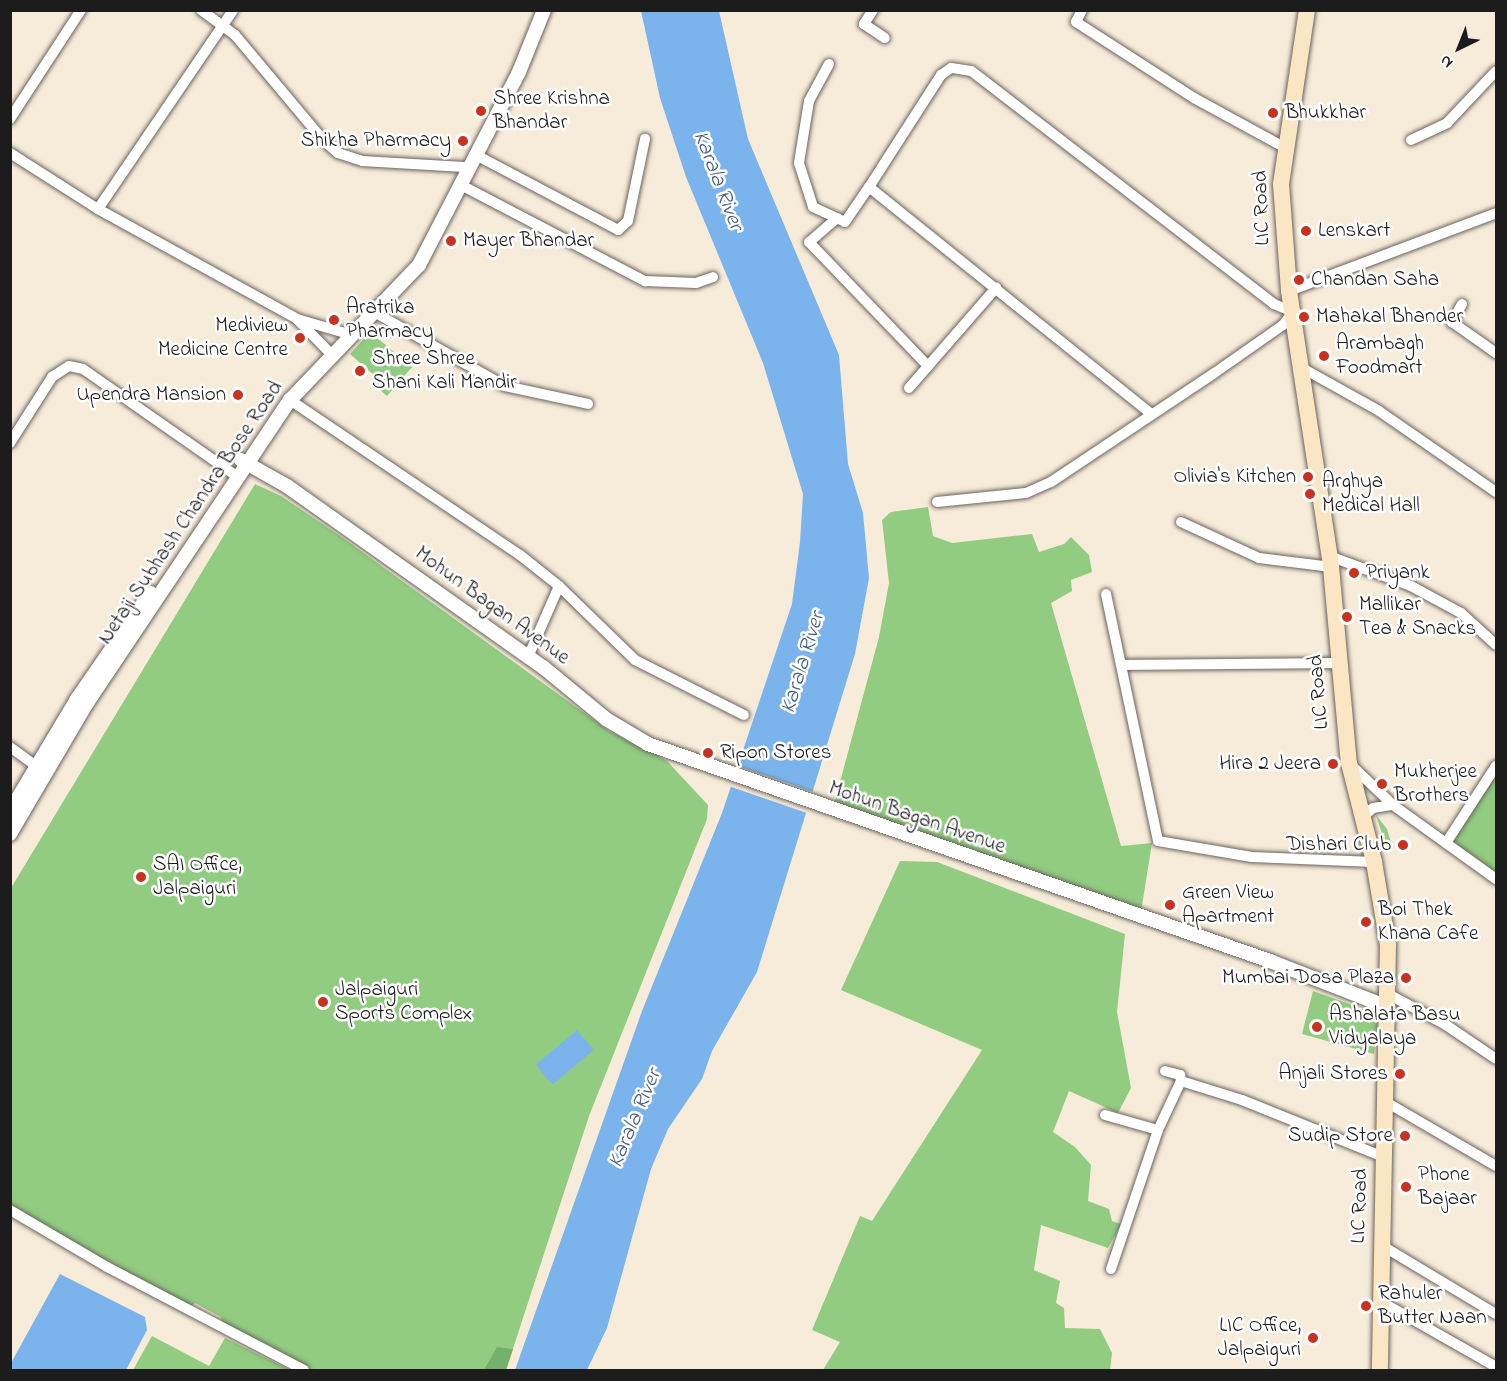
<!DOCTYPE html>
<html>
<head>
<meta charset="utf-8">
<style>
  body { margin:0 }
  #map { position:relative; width:1507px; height:1381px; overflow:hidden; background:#f7ebd9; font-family:"Indie Flower",sans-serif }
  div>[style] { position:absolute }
  .green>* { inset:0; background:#91cc80 }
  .forest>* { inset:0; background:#74b06e }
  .water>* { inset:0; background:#7bb4ec; transform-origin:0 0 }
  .pier>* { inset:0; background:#f7ebd9; transform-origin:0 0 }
  .roads { filter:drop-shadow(0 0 2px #69645e) drop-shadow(0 0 2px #69645e) }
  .minor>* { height:10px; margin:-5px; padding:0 5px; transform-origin:5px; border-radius:5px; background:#fff }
  .tertiary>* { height:14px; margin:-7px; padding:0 7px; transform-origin:7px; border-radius:7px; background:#fff }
  .secondary>* { height:16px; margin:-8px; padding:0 8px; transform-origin:8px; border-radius:8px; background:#fbe6c4 }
  .dots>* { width:16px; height:16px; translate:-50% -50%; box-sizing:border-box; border:3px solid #fff; border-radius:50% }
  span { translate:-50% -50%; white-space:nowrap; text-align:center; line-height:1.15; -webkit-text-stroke:5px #fff; paint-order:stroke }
  .poi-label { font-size:21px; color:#1c1c1c }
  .left { translate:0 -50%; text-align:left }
  .right { translate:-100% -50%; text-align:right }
  .street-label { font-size:21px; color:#1c1c1c }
  .water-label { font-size:22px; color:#47607a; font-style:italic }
  .frame { position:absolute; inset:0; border:12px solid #1c1c1c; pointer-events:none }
  .north { position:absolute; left:1429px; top:18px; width:60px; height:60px; -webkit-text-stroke:4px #fff; paint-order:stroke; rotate:223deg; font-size:16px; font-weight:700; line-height:24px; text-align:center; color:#1c1c1c }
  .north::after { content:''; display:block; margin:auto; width:21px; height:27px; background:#1c1c1c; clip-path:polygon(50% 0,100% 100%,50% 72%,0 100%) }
</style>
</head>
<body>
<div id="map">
  <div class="green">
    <div style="clip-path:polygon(370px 332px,412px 367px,387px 396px,371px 382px,375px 376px,350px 354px)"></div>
    <div style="clip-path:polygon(255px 484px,281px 496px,343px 538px,609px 731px,667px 761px,708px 805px,707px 819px,589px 1116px,506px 1370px,307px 1370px,222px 1322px,221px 1317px,195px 1303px,190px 1307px,135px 1280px,11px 1206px,11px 888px)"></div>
    <div style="clip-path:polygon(928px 507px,933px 536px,952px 543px,1032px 534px,1039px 552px,1064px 544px,1071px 537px,1089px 555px,1092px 572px,1071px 580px,1072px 591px,1051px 603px,1121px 846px,1152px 843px,1141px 912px,833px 808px,879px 637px,889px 583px,882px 520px,891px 512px)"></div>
    <div style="clip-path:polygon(1496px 776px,1496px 872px,1450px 840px)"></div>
    <div style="clip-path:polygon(1376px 815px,1387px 829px,1391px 843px,1387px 849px)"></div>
    <div style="clip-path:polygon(900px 861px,937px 862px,1125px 934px,1117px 1012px,1131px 1088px,1118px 1113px,1069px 1091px,1053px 1132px,1075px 1147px,1091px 1165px,1088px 1201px,1109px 1209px,1112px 1221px,1121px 1224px,1108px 1248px,1041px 1225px,1034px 1270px,1060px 1281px,1056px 1303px,1064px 1308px,1065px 1328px,1100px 1329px,1112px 1353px,1110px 1370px,823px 1370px,840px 1342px,812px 1330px,860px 1216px,872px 1221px,982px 1050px,841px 990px)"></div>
    <div style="clip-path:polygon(1313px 991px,1366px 1010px,1378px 1021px,1374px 1054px,1302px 1034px)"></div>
    <div style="clip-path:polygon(152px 1336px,209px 1366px,225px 1338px,290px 1370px,133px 1370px)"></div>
  </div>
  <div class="forest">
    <div style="clip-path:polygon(497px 1347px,513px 1349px,506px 1370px,484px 1370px)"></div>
  </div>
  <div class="water">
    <div style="clip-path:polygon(641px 11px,719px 11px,748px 139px,839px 355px,848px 464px,863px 513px,869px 578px,855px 654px,757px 972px,712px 1051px,702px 1079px,668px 1129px,651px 1169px,607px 1328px,587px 1370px,515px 1370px,642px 1011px,722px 813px,792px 604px,800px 542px,803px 494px,763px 363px,686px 177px,660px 98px)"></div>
    <div style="left:577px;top:1030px;width:26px;height:54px;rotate:50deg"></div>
    <div style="clip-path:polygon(60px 1274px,145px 1317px,147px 1330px,126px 1370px,11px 1370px,11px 1363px)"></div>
  </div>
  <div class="pier">
    <div style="left:735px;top:765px;width:84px;height:22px;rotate:19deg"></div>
  </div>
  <div class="roads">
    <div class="minor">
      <div style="left:201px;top:10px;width:42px;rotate:36.3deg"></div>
      <div style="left:235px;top:35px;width:137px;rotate:50deg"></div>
      <div style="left:323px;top:140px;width:20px;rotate:41deg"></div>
      <div style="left:338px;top:153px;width:25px;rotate:18deg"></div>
      <div style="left:362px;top:161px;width:102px;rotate:3.4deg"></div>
      <div style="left:873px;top:10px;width:17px;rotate:123deg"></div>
      <div style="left:864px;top:24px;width:25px;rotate:34deg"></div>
      <div style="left:1082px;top:10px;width:13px;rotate:117deg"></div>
      <div style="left:1076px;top:22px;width:140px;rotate:32.8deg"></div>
      <div style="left:1194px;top:98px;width:102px;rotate:28.6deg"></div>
      <div style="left:829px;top:64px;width:42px;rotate:118.4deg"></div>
      <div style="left:809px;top:101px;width:63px;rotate:99.2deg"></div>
      <div style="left:799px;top:163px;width:46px;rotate:72.3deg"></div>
      <div style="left:813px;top:207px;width:35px;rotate:25deg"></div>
      <div style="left:845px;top:222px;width:42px;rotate:-55.6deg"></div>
      <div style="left:10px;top:119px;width:130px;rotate:-56.9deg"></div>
      <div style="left:1411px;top:140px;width:40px;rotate:-25deg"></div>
      <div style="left:1447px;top:123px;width:71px;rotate:-46.7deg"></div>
      <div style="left:10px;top:153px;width:104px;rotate:32.5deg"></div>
      <div style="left:98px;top:209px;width:227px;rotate:28.9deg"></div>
      <div style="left:297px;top:319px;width:45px;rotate:45.9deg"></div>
      <div style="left:476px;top:155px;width:161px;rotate:27.8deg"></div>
      <div style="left:618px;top:230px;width:13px;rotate:-42deg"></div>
      <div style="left:628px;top:221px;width:84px;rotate:-78.3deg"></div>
      <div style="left:461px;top:185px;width:208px;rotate:27.6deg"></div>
      <div style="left:645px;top:281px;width:51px;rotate:2.2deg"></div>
      <div style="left:696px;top:283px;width:18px;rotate:-19deg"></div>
      <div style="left:98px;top:209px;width:240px;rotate:-55.8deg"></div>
      <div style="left:837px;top:218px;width:37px;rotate:139deg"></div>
      <div style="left:809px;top:242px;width:172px;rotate:46.2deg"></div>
      <div style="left:1289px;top:291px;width:221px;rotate:-20.6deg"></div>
      <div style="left:1462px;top:304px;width:21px;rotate:119deg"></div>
      <div style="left:1452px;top:322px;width:54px;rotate:35.2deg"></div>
      <div style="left:374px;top:312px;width:150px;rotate:29.5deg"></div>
      <div style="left:505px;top:386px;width:85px;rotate:12.2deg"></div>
      <div style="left:297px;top:319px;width:50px;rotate:16.3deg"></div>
      <div style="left:1304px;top:369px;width:86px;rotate:29.2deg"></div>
      <div style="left:1379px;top:411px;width:142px;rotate:34.7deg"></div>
      <div style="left:909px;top:388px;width:133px;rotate:-49deg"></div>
      <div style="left:290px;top:400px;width:277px;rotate:34deg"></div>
      <div style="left:520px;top:555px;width:50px;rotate:38.5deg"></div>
      <div style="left:559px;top:586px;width:106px;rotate:44.2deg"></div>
      <div style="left:635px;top:660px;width:122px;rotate:26.8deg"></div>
      <div style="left:10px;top:443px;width:78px;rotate:-57.5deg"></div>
      <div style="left:52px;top:377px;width:20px;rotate:-33deg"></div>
      <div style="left:69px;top:366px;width:14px;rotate:12deg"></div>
      <div style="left:83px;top:369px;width:182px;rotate:34.9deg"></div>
      <div style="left:937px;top:502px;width:89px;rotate:-5.8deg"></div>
      <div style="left:1026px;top:493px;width:27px;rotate:-24deg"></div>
      <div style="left:1051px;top:482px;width:195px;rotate:-33.7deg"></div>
      <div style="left:1213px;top:374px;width:85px;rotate:-35deg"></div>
      <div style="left:1283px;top:325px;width:16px;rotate:-52deg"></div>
      <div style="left:1293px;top:312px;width:21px;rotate:-157deg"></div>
      <div style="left:1274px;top:304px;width:382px;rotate:-142.4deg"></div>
      <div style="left:971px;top:71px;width:20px;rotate:-171deg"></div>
      <div style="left:951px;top:68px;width:12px;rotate:145deg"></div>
      <div style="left:941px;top:75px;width:133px;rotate:122.7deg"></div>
      <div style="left:869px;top:187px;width:361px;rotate:38.8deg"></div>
      <div style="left:1181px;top:522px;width:86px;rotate:24.8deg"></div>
      <div style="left:1259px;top:558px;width:73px;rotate:7.1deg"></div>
      <div style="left:1329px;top:556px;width:87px;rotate:20.1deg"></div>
      <div style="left:1411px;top:586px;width:57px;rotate:28.4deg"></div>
      <div style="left:1461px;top:613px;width:47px;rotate:42.4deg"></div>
      <div style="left:1106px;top:594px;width:252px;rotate:78.1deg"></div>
      <div style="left:1158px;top:841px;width:95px;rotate:9.7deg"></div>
      <div style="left:1252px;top:857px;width:122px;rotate:2.3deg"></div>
      <div style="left:528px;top:657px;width:77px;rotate:-66.4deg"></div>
      <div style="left:1122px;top:665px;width:217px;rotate:-0.5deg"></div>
      <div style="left:10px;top:747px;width:31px;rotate:36deg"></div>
      <div style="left:1353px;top:767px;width:55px;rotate:43.5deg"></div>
      <div style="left:1393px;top:805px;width:127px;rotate:35.7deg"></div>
      <div style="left:1363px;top:817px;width:13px;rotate:-42deg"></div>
      <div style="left:1373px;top:808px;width:20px;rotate:-9deg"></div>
      <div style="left:1446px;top:843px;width:92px;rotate:-57deg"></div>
      <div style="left:1388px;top:994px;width:66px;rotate:28.1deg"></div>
      <div style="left:1446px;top:1025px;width:60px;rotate:34.2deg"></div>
      <div style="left:1165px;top:1071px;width:16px;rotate:15deg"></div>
      <div style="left:1180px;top:1075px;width:6px;rotate:81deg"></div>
      <div style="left:1386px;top:1102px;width:127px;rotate:30.2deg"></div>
      <div style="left:1105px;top:1115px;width:55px;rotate:15.8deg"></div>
      <div style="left:10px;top:1210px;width:113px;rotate:30.4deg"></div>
      <div style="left:107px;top:1267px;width:222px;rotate:27.6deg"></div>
      <div style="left:1381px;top:1245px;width:134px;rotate:31deg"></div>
      <div style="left:1111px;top:1269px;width:147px;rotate:-71.3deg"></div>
      <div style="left:1158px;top:1130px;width:54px;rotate:-64.9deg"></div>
      <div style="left:1181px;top:1081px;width:64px;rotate:17.3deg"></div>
      <div style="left:1242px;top:1100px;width:153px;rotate:21.9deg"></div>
      <div style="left:1380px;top:1301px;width:133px;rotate:29.6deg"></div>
    </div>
    <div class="tertiary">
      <div style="left:241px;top:460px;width:53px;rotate:29.5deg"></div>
      <div style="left:287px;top:486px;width:314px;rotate:35.3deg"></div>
      <div style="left:543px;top:667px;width:82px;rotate:39.5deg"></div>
      <div style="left:606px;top:719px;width:49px;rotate:30.8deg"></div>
      <div style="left:648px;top:744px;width:659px;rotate:19.23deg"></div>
      <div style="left:1270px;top:961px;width:127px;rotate:21.3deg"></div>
      <div style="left:10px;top:811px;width:131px;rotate:-59.1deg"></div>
      <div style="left:77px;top:699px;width:129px;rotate:-55.4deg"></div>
      <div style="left:10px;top:834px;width:152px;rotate:-59.6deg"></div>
      <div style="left:87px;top:703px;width:365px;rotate:-56.2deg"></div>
      <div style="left:290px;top:400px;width:187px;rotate:-46.3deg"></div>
      <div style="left:419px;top:265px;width:217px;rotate:-62.6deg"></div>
      <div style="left:519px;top:72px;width:67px;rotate:-68deg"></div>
    </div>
    <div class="secondary">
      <div style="left:1307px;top:10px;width:176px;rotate:98.5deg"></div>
      <div style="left:1281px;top:184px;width:107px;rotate:85.7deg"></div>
      <div style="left:1289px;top:291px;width:279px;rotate:81.3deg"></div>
      <div style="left:1331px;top:567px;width:197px;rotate:84.8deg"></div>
      <div style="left:1349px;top:763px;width:102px;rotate:75.8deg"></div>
      <div style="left:1374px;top:862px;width:84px;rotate:80.4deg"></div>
      <div style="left:1388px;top:945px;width:425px;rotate:91.1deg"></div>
    </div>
  </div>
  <div class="dots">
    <div style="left:481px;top:111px;background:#c8321e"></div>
    <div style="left:1273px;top:113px;background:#c8321e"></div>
    <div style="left:463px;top:141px;background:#c8321e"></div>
    <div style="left:1306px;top:231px;background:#c8321e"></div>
    <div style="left:451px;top:241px;background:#c8321e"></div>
    <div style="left:1299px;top:280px;background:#c8321e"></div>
    <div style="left:1304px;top:317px;background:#c8321e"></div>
    <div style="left:334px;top:320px;background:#c8321e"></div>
    <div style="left:300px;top:338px;background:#c8321e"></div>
    <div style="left:1324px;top:356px;background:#c8321e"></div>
    <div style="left:360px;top:371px;background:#c8321e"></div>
    <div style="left:238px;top:395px;background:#c8321e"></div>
    <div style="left:1308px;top:477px;background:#c8321e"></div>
    <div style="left:1310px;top:494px;background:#c8321e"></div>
    <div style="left:1354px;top:573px;background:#c8321e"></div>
    <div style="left:1347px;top:617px;background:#c8321e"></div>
    <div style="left:708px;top:753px;background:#c8321e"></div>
    <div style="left:1333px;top:764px;background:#c8321e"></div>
    <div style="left:1382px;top:784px;background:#c8321e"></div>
    <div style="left:1403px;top:845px;background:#c8321e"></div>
    <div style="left:141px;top:877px;background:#c8321e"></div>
    <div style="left:1170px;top:905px;background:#c8321e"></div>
    <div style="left:1366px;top:922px;background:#c8321e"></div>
    <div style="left:1406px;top:978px;background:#c8321e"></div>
    <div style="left:323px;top:1002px;background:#c8321e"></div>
    <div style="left:1317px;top:1027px;background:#c8321e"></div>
    <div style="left:1400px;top:1074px;background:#c8321e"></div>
    <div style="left:1405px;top:1136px;background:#c8321e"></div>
    <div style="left:1406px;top:1187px;background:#c8321e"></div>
    <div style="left:1366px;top:1306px;background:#c8321e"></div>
    <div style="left:1313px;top:1338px;background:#c8321e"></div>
  </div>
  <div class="poi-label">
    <span class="left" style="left:493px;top:111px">Shree Krishna<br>Bhandar</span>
    <span class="left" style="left:1285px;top:113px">Bhukkhar</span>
    <span class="right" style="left:451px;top:141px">Shikha Pharmacy</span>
    <span class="left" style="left:1318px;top:231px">Lenskart</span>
    <span class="left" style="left:463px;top:241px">Mayer Bhandar</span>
    <span class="left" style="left:1311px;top:280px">Chandan Saha</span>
    <span class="left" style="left:346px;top:320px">Aratrika<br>Pharmacy</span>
    <span class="left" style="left:1316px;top:317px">Mahakal Bhander</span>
    <span class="right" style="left:288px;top:338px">Mediview<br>Medicine Centre</span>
    <span class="left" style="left:1336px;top:356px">Arambagh<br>Foodmart</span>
    <span class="left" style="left:372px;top:371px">Shree Shree<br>Shani Kali Mandir</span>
    <span class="right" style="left:226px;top:395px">Upendra Mansion</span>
    <span class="right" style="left:1296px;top:477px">Olivia's Kitchen</span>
    <span class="left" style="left:1322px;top:494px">Arghya<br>Medical Hall</span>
    <span class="left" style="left:1366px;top:573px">Priyank</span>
    <span class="left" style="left:1359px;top:617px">Mallikar<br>Tea &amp; Snacks</span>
    <span class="left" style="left:720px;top:753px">Ripon Stores</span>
    <span class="right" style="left:1321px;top:764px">Hira 2 Jeera</span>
    <span class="left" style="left:1394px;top:784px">Mukherjee<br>Brothers</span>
    <span class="right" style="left:1391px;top:845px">Dishari Club</span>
    <span class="left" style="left:153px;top:877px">SAI Office,<br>Jalpaiguri</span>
    <span class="left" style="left:1182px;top:905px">Green View<br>Apartment</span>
    <span class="left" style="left:1378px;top:922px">Boi Thek<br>Khana Cafe</span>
    <span class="right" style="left:1394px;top:978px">Mumbai Dosa Plaza</span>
    <span class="left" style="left:335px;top:1002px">Jalpaiguri<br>Sports Complex</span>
    <span class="left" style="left:1329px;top:1027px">Ashalata Basu<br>Vidyalaya</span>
    <span class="right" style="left:1388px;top:1074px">Anjali Stores</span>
    <span class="right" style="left:1393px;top:1136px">Sudip Store</span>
    <span class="left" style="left:1418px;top:1187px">Phone<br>Bajaar</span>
    <span class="left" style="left:1378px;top:1306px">Rahuler<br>Butter Naan</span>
    <span class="right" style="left:1301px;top:1338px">LIC Office,<br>Jalpaiguri</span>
  </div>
  <div class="street-label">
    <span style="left:1262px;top:208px;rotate:-92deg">LIC Road</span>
    <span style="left:191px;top:513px;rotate:-56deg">Netaji Subhash Chandra Bose Road</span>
    <span style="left:492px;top:606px;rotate:36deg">Mohun Bagan Avenue</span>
    <span style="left:1319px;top:692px;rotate:-95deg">LIC Road</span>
    <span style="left:917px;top:818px;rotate:19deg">Mohun Bagan Avenue</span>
    <span style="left:1360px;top:1206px;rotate:-88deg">LIC Road</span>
  </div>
  <div class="water-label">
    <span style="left:717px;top:181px;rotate:69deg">Karala River</span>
    <span style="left:804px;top:663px;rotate:-73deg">Karala River</span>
    <span style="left:636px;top:1119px;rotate:-67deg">Karala River</span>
  </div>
  <div class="frame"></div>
  <div class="north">N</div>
</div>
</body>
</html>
